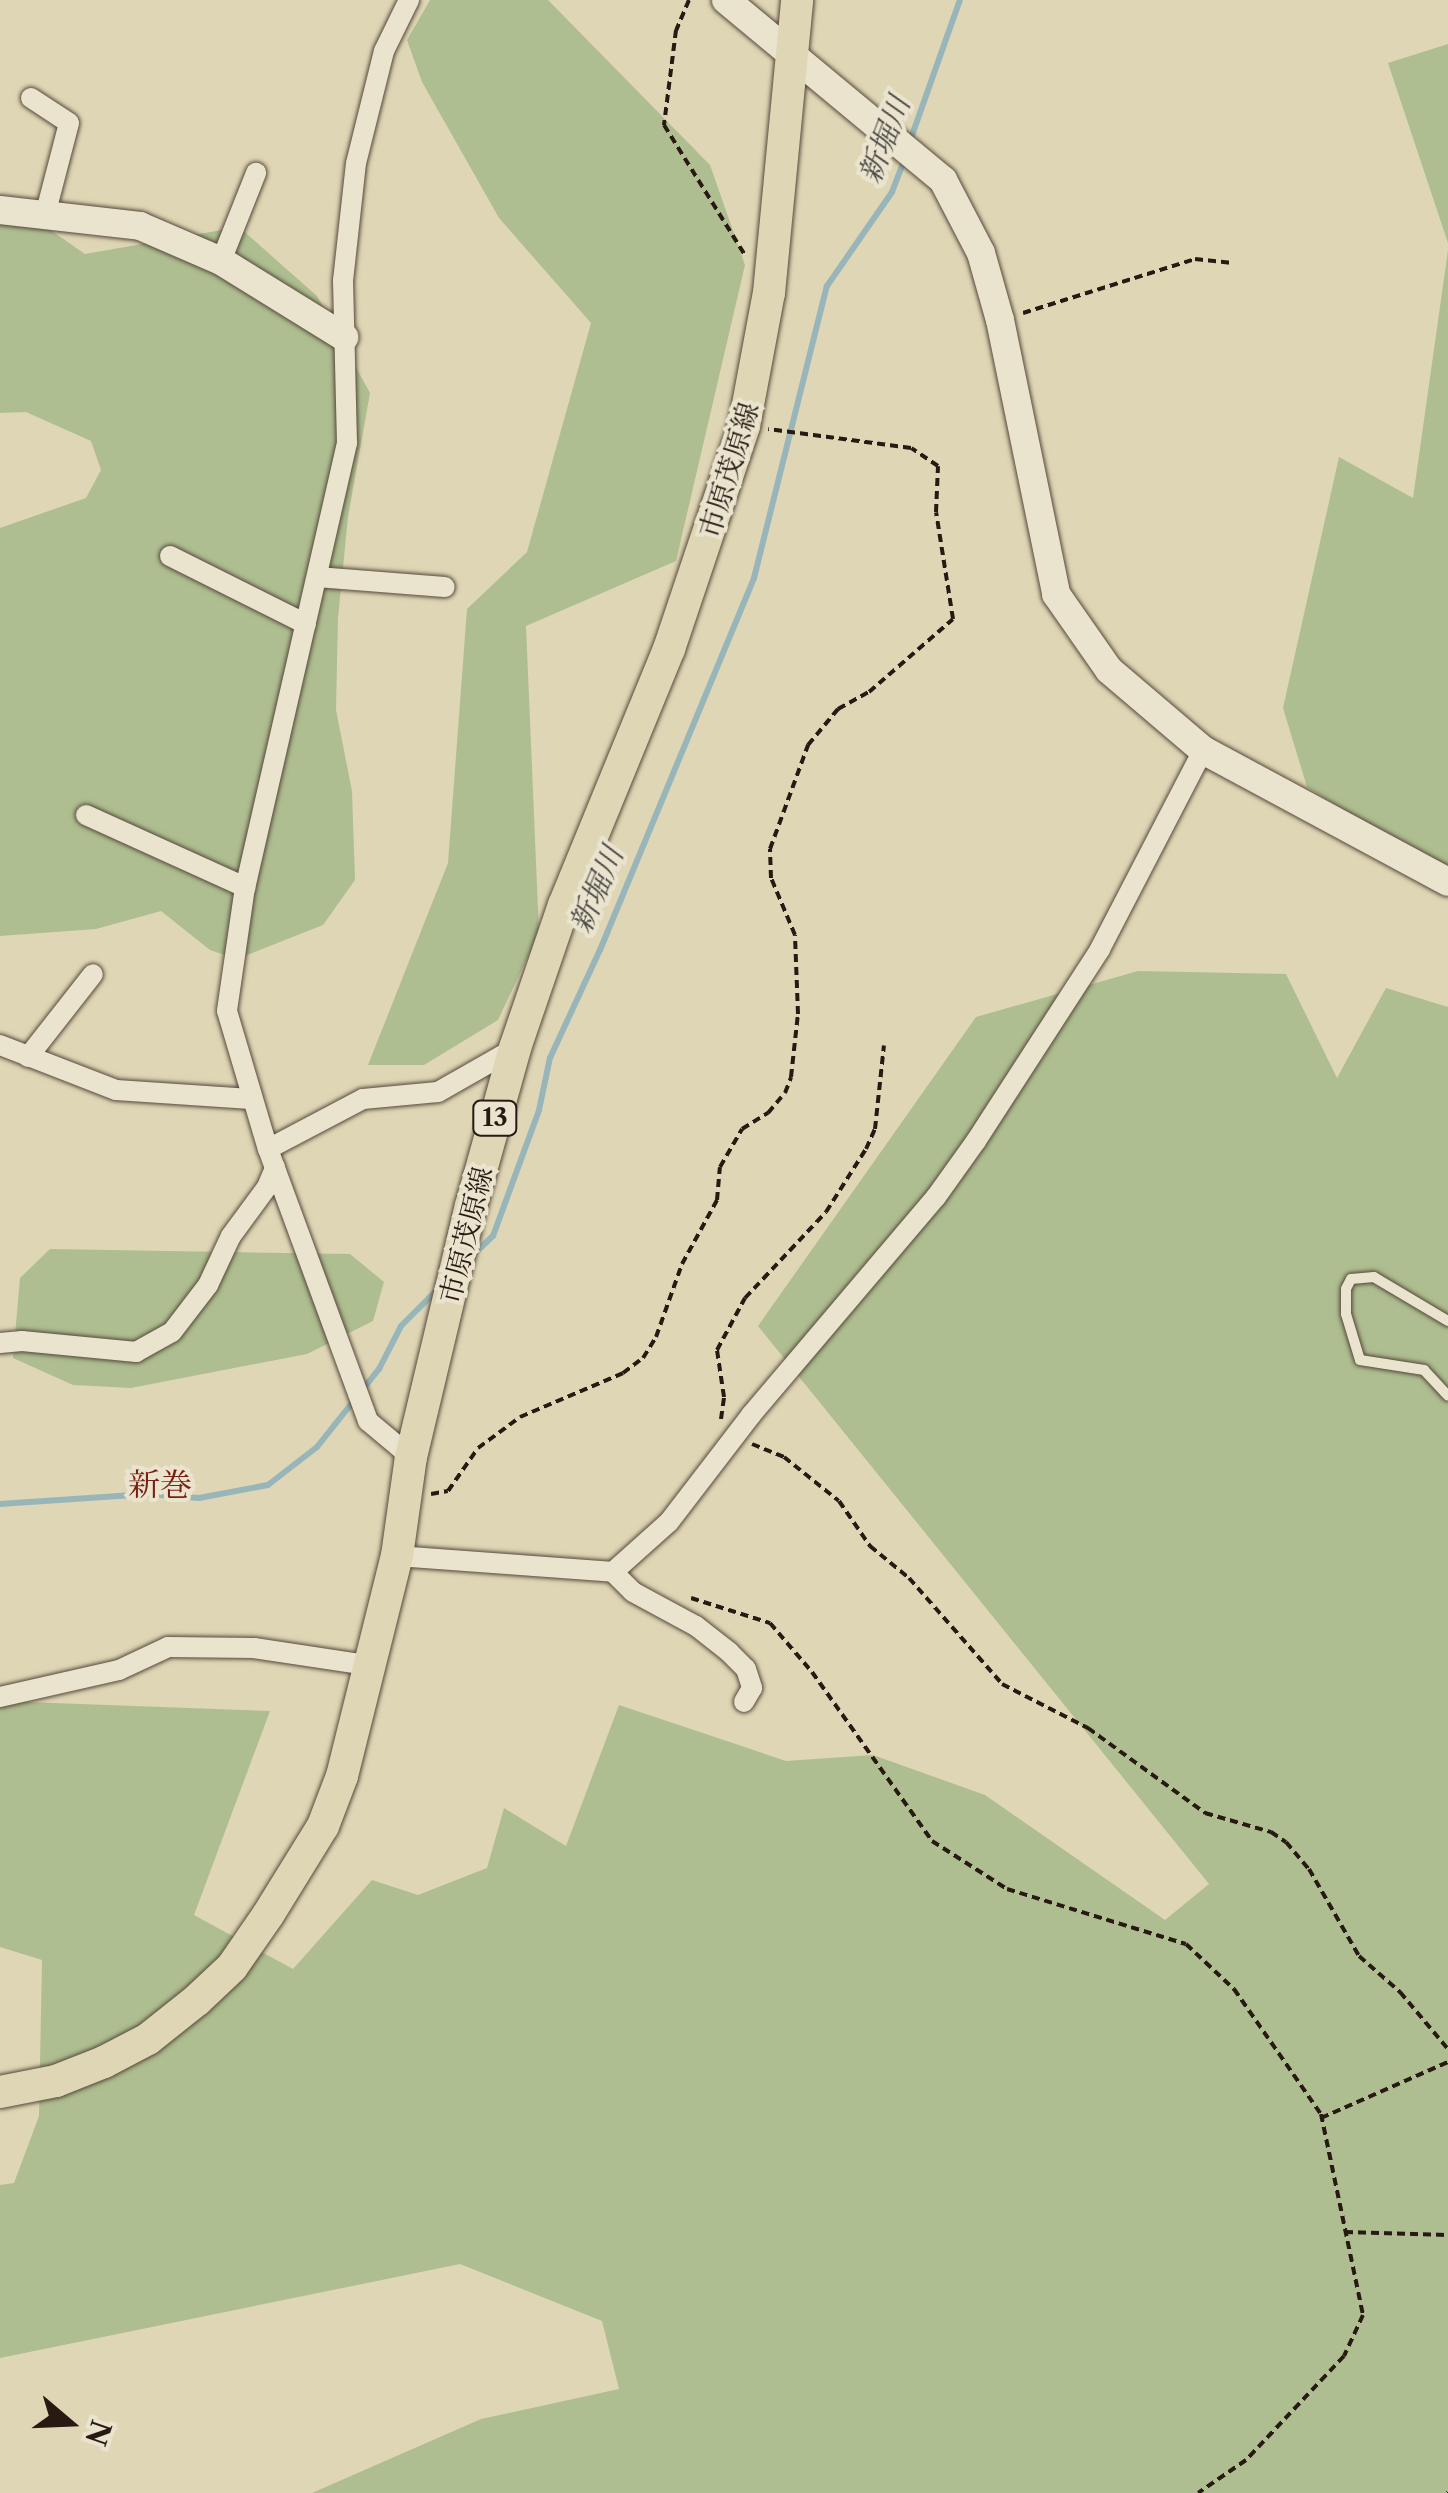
<!DOCTYPE html>
<html>
<head>
<meta charset="utf-8">
<style>
  body { margin:0 }
  #map { position:relative; width:1448px; height:2493px; overflow:hidden; background:#dfd6b5; font-family:"Libre Caslon Text","Noto Serif JP",serif }
  div>[style] { position:absolute }
  .green>* { inset:0; background:#aebe90 }
  .stream>* { height:6px; margin:-3px; padding:0 3px; transform-origin:3px; border-radius:3px; background:#98b6b9 }
  .path>* { height:4px; margin-top:-2px; transform-origin:0; background:repeating-linear-gradient(90deg,#281912 0 8px,transparent 0 13px) }
  .roads { filter:drop-shadow(0 0 2px #56483b) drop-shadow(0 0 2px #56483b) }
  .lane>* { height:10px; margin:-5px; padding:0 5px; transform-origin:5px; border-radius:5px; background:#eae4cf }
  .street>* { height:20px; margin:-10px; padding:0 10px; transform-origin:10px; border-radius:10px; background:#eae4cf }
  .secondary>* { height:28px; margin:-14px; padding:0 14px; transform-origin:14px; border-radius:14px; background:#eae4cf }
  .primary>* { height:32px; margin:-16px; padding:0 16px; transform-origin:16px; border-radius:16px; background:#dfd6b5 }
  span { translate:-50% -50%; white-space:nowrap; text-align:center; line-height:1.15; -webkit-text-stroke:8px #eae4cf; paint-order:stroke }
  .shield-label span { padding:2px 8px; background:#eae4cf; border:2px solid; border-radius:8px; -webkit-text-stroke-width:0 }
  .shield-label { font-size:25px; color:#281912; font-weight:700 }
  .street-label { font-size:28px; color:#281912 }
  .water-label { font-size:30px; color:#4a4844; font-style:italic }
  .quarter-label { font-size:32px; color:#7a1f14 }
  .north { position:absolute; left:20px; top:2373px; width:100px; height:100px; -webkit-text-stroke:8px #eae4cf; paint-order:stroke; rotate:109deg; font-size:28px; font-weight:700; line-height:40px; text-align:center; color:#281912 }
  .north::after { content:''; display:block; margin:auto; width:35px; height:45px; background:#281912; clip-path:polygon(50% 0,100% 100%,50% 72%,0 100%) }
</style>
</head>
<body>
<div id="map">
  <div class="green">
    <div style="clip-path:polygon(430px 0,548px 0,710px 165px,745px 265px,676px 561px,526px 626px,539px 933px,498px 1020px,424px 1065px,368px 1065px,448px 863px,467px 609px,527px 552px,591px 323px,499px 218px,422px 82px,407px 40px)"></div>
    <div style="clip-path:polygon(1448px 44px,1448px 243px,1388px 63px)"></div>
    <div style="clip-path:polygon(0 195px,85px 254px,239px 227px,317px 296px,370px 393px,348px 517px,338px 618px,336px 710px,352px 791px,355px 880px,323px 925px,237px 959px,210px 950px,161px 911px,96px 929px,0 936px,0 528px,86px 498px,101px 470px,91px 441px,26px 412px,0 413px)"></div>
    <div style="clip-path:polygon(1448px 250px,1448px 875px,1307px 787px,1283px 708px,1339px 457px,1413px 498px)"></div>
    <div style="clip-path:polygon(1138px 971px,1286px 974px,1337px 1078px,1386px 988px,1448px 1007px,1448px 2493px,312px 2493px,481px 2419px,619px 2389px,602px 2321px,460px 2264px,0 2358px,0 2185px,14px 2183px,39px 2116px,42px 1960px,0 1947px,0 1701px,270px 1711px,194px 1915px,293px 1969px,372px 1880px,418px 1895px,487px 1868px,504px 1808px,566px 1846px,619px 1705px,786px 1761px,873px 1755px,985px 1795px,1165px 1920px,1209px 1884px,758px 1326px,976px 1017px)"></div>
    <div style="clip-path:polygon(50px 1249px,350px 1254px,384px 1282px,373px 1321px,307px 1354px,131px 1388px,73px 1385px,13px 1358px,20px 1278px)"></div>
  </div>
  <div class="stream">
    <div style="left:910px;top:141px;width:150px;rotate:-70.5deg"></div>
    <div style="left:470px;top:1258px;width:32px;rotate:-44deg"></div>
    <div style="left:493px;top:1236px;width:134px;rotate:-69.9deg"></div>
    <div style="left:539px;top:1110px;width:53px;rotate:-78.1deg"></div>
    <div style="left:550px;top:1058px;width:119px;rotate:-65.2deg"></div>
    <div style="left:600px;top:950px;width:403px;rotate:-67.5deg"></div>
    <div style="left:754px;top:578px;width:301px;rotate:-76deg"></div>
    <div style="left:827px;top:286px;width:114px;rotate:-55.3deg"></div>
    <div style="left:892px;top:192px;width:36px;rotate:-69deg"></div>
    <div style="left:0;top:1504px;width:148px;rotate:-3.9deg"></div>
    <div style="left:148px;top:1494px;width:51px;rotate:4.5deg"></div>
    <div style="left:199px;top:1498px;width:70px;rotate:-10.7deg"></div>
    <div style="left:268px;top:1485px;width:62px;rotate:-37.8deg"></div>
    <div style="left:317px;top:1447px;width:100px;rotate:-51.5deg"></div>
    <div style="left:379px;top:1369px;width:48px;rotate:-62.9deg"></div>
    <div style="left:401px;top:1326px;width:49px;rotate:-45deg"></div>
  </div>
  <div class="path">
    <div style="left:689px;top:0;width:33px;rotate:113deg"></div>
    <div style="left:676px;top:30px;width:96px;rotate:97.2deg"></div>
    <div style="left:664px;top:125px;width:153px;rotate:58.1deg"></div>
    <div style="left:1023px;top:313px;width:180px;rotate:-17.4deg"></div>
    <div style="left:1195px;top:259px;width:38px;rotate:6deg"></div>
    <div style="left:721px;top:1419px;width:22px;rotate:-82deg"></div>
    <div style="left:724px;top:1397px;width:48px;rotate:-98.5deg"></div>
    <div style="left:717px;top:1350px;width:59px;rotate:-61.7deg"></div>
    <div style="left:745px;top:1298px;width:118px;rotate:-46.7deg"></div>
    <div style="left:826px;top:1212px;width:75px;rotate:-57.6deg"></div>
    <div style="left:866px;top:1149px;width:22px;rotate:-66deg"></div>
    <div style="left:875px;top:1129px;width:84px;rotate:-83.9deg"></div>
    <div style="left:752px;top:1444px;width:35px;rotate:22deg"></div>
    <div style="left:784px;top:1457px;width:70px;rotate:38.7deg"></div>
    <div style="left:839px;top:1501px;width:55px;rotate:55.4deg"></div>
    <div style="left:870px;top:1546px;width:50px;rotate:39.4deg"></div>
    <div style="left:909px;top:1578px;width:141px;rotate:48.7deg"></div>
    <div style="left:1002px;top:1684px;width:97px;rotate:27.1deg"></div>
    <div style="left:1088px;top:1728px;width:145px;rotate:36deg"></div>
    <div style="left:1205px;top:1813px;width:69px;rotate:16.1deg"></div>
    <div style="left:1271px;top:1832px;width:18px;rotate:34deg"></div>
    <div style="left:1286px;top:1842px;width:35px;rotate:50deg"></div>
    <div style="left:1309px;top:1869px;width:100px;rotate:60.1deg"></div>
    <div style="left:1359px;top:1956px;width:55px;rotate:41.3deg"></div>
    <div style="left:1400px;top:1992px;width:75px;rotate:49.9deg"></div>
    <div style="left:431px;top:1494px;width:17px;rotate:-10deg"></div>
    <div style="left:448px;top:1491px;width:52px;rotate:-55.1deg"></div>
    <div style="left:478px;top:1448px;width:52px;rotate:-36.4deg"></div>
    <div style="left:520px;top:1417px;width:112px;rotate:-23.1deg"></div>
    <div style="left:623px;top:1373px;width:25px;rotate:-37deg"></div>
    <div style="left:643px;top:1358px;width:25px;rotate:-58deg"></div>
    <div style="left:656px;top:1337px;width:77px;rotate:-70.4deg"></div>
    <div style="left:682px;top:1264px;width:73px;rotate:-61.3deg"></div>
    <div style="left:717px;top:1200px;width:33px;rotate:-85deg"></div>
    <div style="left:720px;top:1167px;width:44px;rotate:-59.9deg"></div>
    <div style="left:742px;top:1129px;width:31px;rotate:-32deg"></div>
    <div style="left:768px;top:1113px;width:26px;rotate:-50deg"></div>
    <div style="left:785px;top:1093px;width:17px;rotate:-69deg"></div>
    <div style="left:791px;top:1077px;width:63px;rotate:-83.7deg"></div>
    <div style="left:798px;top:1014px;width:79px;rotate:-92.2deg"></div>
    <div style="left:795px;top:935px;width:62px;rotate:-112.8deg"></div>
    <div style="left:771px;top:878px;width:29px;rotate:-92deg"></div>
    <div style="left:770px;top:849px;width:111px;rotate:-69.9deg"></div>
    <div style="left:808px;top:745px;width:47px;rotate:-50.2deg"></div>
    <div style="left:838px;top:709px;width:35px;rotate:-29deg"></div>
    <div style="left:869px;top:692px;width:111px;rotate:-41deg"></div>
    <div style="left:953px;top:619px;width:108px;rotate:-99deg"></div>
    <div style="left:936px;top:512px;width:46px;rotate:-87.5deg"></div>
    <div style="left:938px;top:466px;width:32px;rotate:-146deg"></div>
    <div style="left:911px;top:448px;width:144px;rotate:-172.4deg"></div>
    <div style="left:691px;top:1598px;width:83px;rotate:17.6deg"></div>
    <div style="left:770px;top:1623px;width:65px;rotate:49.4deg"></div>
    <div style="left:812px;top:1672px;width:207px;rotate:54.6deg"></div>
    <div style="left:932px;top:1841px;width:89px;rotate:32.6deg"></div>
    <div style="left:1007px;top:1889px;width:187px;rotate:17.1deg"></div>
    <div style="left:1186px;top:1944px;width:66px;rotate:43.2deg"></div>
    <div style="left:1234px;top:1989px;width:152px;rotate:55.2deg"></div>
    <div style="left:1321px;top:2114px;width:205px;rotate:78.2deg"></div>
    <div style="left:1363px;top:2315px;width:45px;rotate:114.9deg"></div>
    <div style="left:1344px;top:2356px;width:143px;rotate:133.3deg"></div>
    <div style="left:1246px;top:2460px;width:58px;rotate:145.5deg"></div>
    <div style="left:1321px;top:2118px;width:139px;rotate:-23.8deg"></div>
    <div style="left:1345px;top:2232px;width:103px;rotate:1.7deg"></div>
    <div style="left:1447px;top:2493px;width:1px;rotate:-45deg"></div>
  </div>
  <div class="roads">
    <div class="lane">
      <div style="left:1448px;top:1321px;width:86px;rotate:-149.3deg"></div>
      <div style="left:1374px;top:1277px;width:23px;rotate:175deg"></div>
      <div style="left:1351px;top:1279px;width:11px;rotate:117deg"></div>
      <div style="left:1346px;top:1289px;width:25px;rotate:90deg"></div>
      <div style="left:1346px;top:1314px;width:48px;rotate:73.1deg"></div>
      <div style="left:1360px;top:1360px;width:65px;rotate:8.9deg"></div>
      <div style="left:1424px;top:1370px;width:35px;rotate:47deg"></div>
    </div>
    <div class="street">
      <div style="left:409px;top:0;width:57px;rotate:116.1deg"></div>
      <div style="left:384px;top:51px;width:115px;rotate:104deg"></div>
      <div style="left:356px;top:163px;width:118px;rotate:96.3deg"></div>
      <div style="left:343px;top:280px;width:163px;rotate:88.6deg"></div>
      <div style="left:347px;top:443px;width:456px;rotate:102.9deg"></div>
      <div style="left:245px;top:887px;width:125px;rotate:98.3deg"></div>
      <div style="left:227px;top:1011px;width:144px;rotate:73.5deg"></div>
      <div style="left:268px;top:1149px;width:290px;rotate:69.8deg"></div>
      <div style="left:368px;top:1421px;width:56px;rotate:39.9deg"></div>
      <div style="left:31px;top:98px;width:45px;rotate:33.3deg"></div>
      <div style="left:69px;top:123px;width:95px;rotate:104.6deg"></div>
      <div style="left:221px;top:261px;width:95px;rotate:-68.3deg"></div>
      <div style="left:170px;top:556px;width:152px;rotate:26.6deg"></div>
      <div style="left:317px;top:577px;width:128px;rotate:4.5deg"></div>
      <div style="left:86px;top:815px;width:175px;rotate:24.4deg"></div>
      <div style="left:0;top:1045px;width:124px;rotate:21.2deg"></div>
      <div style="left:116px;top:1090px;width:135px;rotate:3.8deg"></div>
      <div style="left:28px;top:1057px;width:105px;rotate:-51.9deg"></div>
      <div style="left:268px;top:1149px;width:107px;rotate:-27.8deg"></div>
      <div style="left:363px;top:1099px;width:75px;rotate:-5.3deg"></div>
      <div style="left:438px;top:1092px;width:89px;rotate:-29.7deg"></div>
      <div style="left:0;top:1343px;width:22px;rotate:-5deg"></div>
      <div style="left:22px;top:1341px;width:115px;rotate:5.5deg"></div>
      <div style="left:136px;top:1352px;width:41px;rotate:-29.1deg"></div>
      <div style="left:172px;top:1332px;width:59px;rotate:-52.5deg"></div>
      <div style="left:208px;top:1285px;width:54px;rotate:-64.9deg"></div>
      <div style="left:231px;top:1236px;width:61px;rotate:-53.7deg"></div>
      <div style="left:267px;top:1187px;width:21px;rotate:-67deg"></div>
      <div style="left:397px;top:1556px;width:217px;rotate:4.2deg"></div>
      <div style="left:613px;top:1572px;width:28px;rotate:45deg"></div>
      <div style="left:633px;top:1592px;width:72px;rotate:28.4deg"></div>
      <div style="left:696px;top:1626px;width:42px;rotate:38.2deg"></div>
      <div style="left:729px;top:1652px;width:24px;rotate:45deg"></div>
      <div style="left:746px;top:1669px;width:20px;rotate:72deg"></div>
      <div style="left:752px;top:1688px;width:16px;rotate:120deg"></div>
      <div style="left:613px;top:1572px;width:75px;rotate:-41.8deg"></div>
      <div style="left:669px;top:1522px;width:135px;rotate:-52.5deg"></div>
      <div style="left:751px;top:1415px;width:286px;rotate:-49.7deg"></div>
      <div style="left:936px;top:1197px;width:69px;rotate:-54.5deg"></div>
      <div style="left:976px;top:1141px;width:229px;rotate:-57.1deg"></div>
      <div style="left:1100px;top:949px;width:224px;rotate:-62.6deg"></div>
      <div style="left:0;top:1697px;width:122px;rotate:-12.8deg"></div>
      <div style="left:119px;top:1670px;width:54px;rotate:-25.1deg"></div>
      <div style="left:168px;top:1647px;width:86px;rotate:0.7deg"></div>
      <div style="left:254px;top:1648px;width:120px;rotate:8.6deg"></div>
    </div>
    <div class="secondary">
      <div style="left:726px;top:0;width:282px;rotate:39.7deg"></div>
      <div style="left:943px;top:180px;width:82px;rotate:62.5deg"></div>
      <div style="left:981px;top:253px;width:70px;rotate:74.2deg"></div>
      <div style="left:1000px;top:320px;width:280px;rotate:78.4deg"></div>
      <div style="left:1056px;top:594px;width:93px;rotate:55.1deg"></div>
      <div style="left:1109px;top:670px;width:123px;rotate:40.4deg"></div>
      <div style="left:1203px;top:750px;width:278px;rotate:28.3deg"></div>
      <div style="left:0;top:210px;width:141px;rotate:6.5deg"></div>
      <div style="left:140px;top:226px;width:88px;rotate:23.4deg"></div>
      <div style="left:221px;top:261px;width:145px;rotate:31.7deg"></div>
    </div>
    <div class="primary">
      <div style="left:0;top:2092px;width:57px;rotate:-11.1deg"></div>
      <div style="left:56px;top:2081px;width:52px;rotate:-21.6deg"></div>
      <div style="left:104px;top:2062px;width:50px;rotate:-27.6deg"></div>
      <div style="left:148px;top:2039px;width:63px;rotate:-38.5deg"></div>
      <div style="left:197px;top:2000px;width:48px;rotate:-43.3deg"></div>
      <div style="left:232px;top:1967px;width:63px;rotate:-55.3deg"></div>
      <div style="left:268px;top:1915px;width:105px;rotate:-58.3deg"></div>
      <div style="left:323px;top:1826px;width:53px;rotate:-69.2deg"></div>
      <div style="left:342px;top:1776px;width:227px;rotate:-76deg"></div>
      <div style="left:397px;top:1556px;width:100px;rotate:-82deg"></div>
      <div style="left:411px;top:1457px;width:258px;rotate:-76.6deg"></div>
      <div style="left:471px;top:1206px;width:164px;rotate:-74.4deg"></div>
      <div style="left:515px;top:1048px;width:151px;rotate:-71.1deg"></div>
      <div style="left:564px;top:905px;width:277px;rotate:-67.7deg"></div>
      <div style="left:669px;top:649px;width:235px;rotate:-71.4deg"></div>
      <div style="left:744px;top:426px;width:135px;rotate:-79.4deg"></div>
      <div style="left:769px;top:293px;width:294px;rotate:-84.5deg"></div>
    </div>
  </div>
  <div class="shield-label">
    <span style="left:495px;top:1118px">13</span>
  </div>
  <div class="street-label">
    <span style="left:729px;top:470px;rotate:-73deg">市原茂原線</span>
    <span style="left:466px;top:1235px;rotate:-76deg">市原茂原線</span>
  </div>
  <div class="water-label">
    <span style="left:885px;top:140px;rotate:-69deg">新堀川</span>
    <span style="left:597px;top:890px;rotate:-67deg">新堀川</span>
  </div>
  <div class="quarter-label">
    <span style="left:160px;top:1485px">新巻</span>
  </div>
  <div class="north">N</div>
</div>
</body>
</html>
